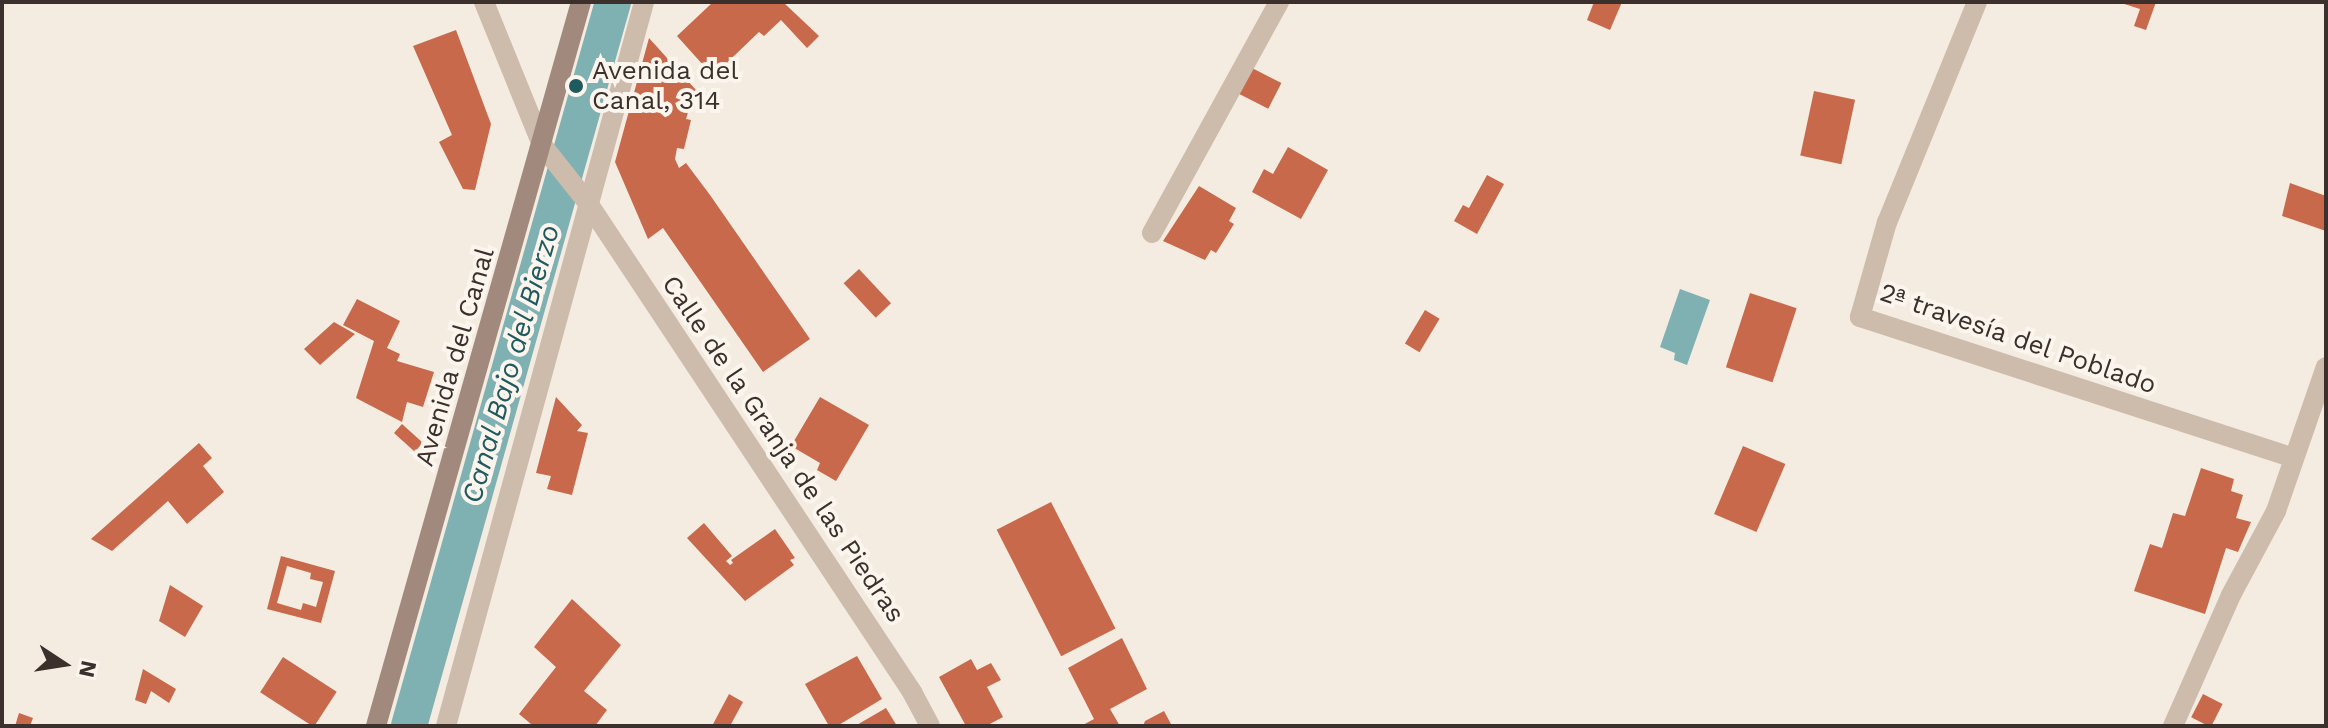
<!DOCTYPE html>
<html>
<head>
<meta charset="utf-8">
<style>
  body { margin:0 }
  #map { position:relative; width:2328px; height:728px; overflow:hidden; background:#f4ebe1; font-family:"Work Sans",sans-serif }
  div>[style] { position:absolute }
  .water>* { inset:0; background:#7fb0b2 }
  .canal>* { height:36px; margin:-18px; padding:0 18px; transform-origin:18px; border-radius:18px; background:#7fb0b2 }
  .building>* { inset:0; background:#c8694b; transform-origin:0 0 }
  .street>* { height:20px; margin:-10px; padding:0 10px; transform-origin:10px; border-radius:10px; background:#cdbbac }
  .secondary>* { height:20px; margin:-10px; padding:0 10px; transform-origin:10px; border-radius:10px; background:#a18a7d }
  .dots>* { width:22px; height:22px; translate:-50% -50%; box-sizing:border-box; border:4px solid #fbf5ee; border-radius:50% }
  span { translate:-50% -50%; white-space:nowrap; text-align:center; line-height:1.15; -webkit-text-stroke:8px #fbf5ee; paint-order:stroke }
  .poi-label { font-size:26px; color:#3b302b }
  .left { translate:0 -50%; text-align:left }
  .street-label { font-size:26px; color:#3b302b }
  .water-label { font-size:28px; color:#1f5a5e; font-style:italic }
  .frame { position:absolute; inset:0; border:4px solid #3b302b; pointer-events:none }
  .north { position:absolute; left:24px; top:624px; width:80px; height:80px; -webkit-text-stroke:6px #fbf5ee; paint-order:stroke; rotate:102deg; font-size:22px; font-weight:700; line-height:32px; text-align:center; color:#3b302b }
  .north::after { content:''; display:block; margin:auto; width:28px; height:36px; background:#3b302b; clip-path:polygon(50% 0,100% 100%,50% 72%,0 100%) }
</style>
</head>
<body>
<div id="map">
  <div class="water">
    <div style="clip-path:polygon(1680px 289px,1710px 300px,1687px 365px,1674px 360px,1675px 353px,1660px 347px)"></div>
  </div>
  <div class="canal">
    <div style="left:409px;top:726px;width:752px;rotate:-74.26deg"></div>
  </div>
  <div class="building">
    <div style="clip-path:polygon(713px 2px,783px 2px,819px 36px,807px 48px,781px 20px,764px 36px,759px 32px,713px 76px,677px 36px)"></div>
    <div style="clip-path:polygon(1594px 2px,1622px 2px,1610px 30px,1587px 20px)"></div>
    <div style="clip-path:polygon(2118px 2px,2156px 2px,2146px 30px,2134px 26px,2140px 9px)"></div>
    <div style="clip-path:polygon(456px 30px,491px 124px,475px 190px,463px 189px,439px 142px,452px 135px,413px 46px)"></div>
    <div style="clip-path:polygon(649px 38px,696px 90px,689px 96px,696px 103px,695px 108px,690px 106px,686px 119px,691px 120px,684px 149px,677px 148px,675px 159px,679px 168px,686px 163px,710px 195px,810px 339px,763px 372px,663px 228px,648px 239px,615px 162px)"></div>
    <div style="left:1252px;top:68px;width:33px;height:29px;rotate:27deg"></div>
    <div style="left:1814px;top:91px;width:42px;height:66px;rotate:12deg"></div>
    <div style="clip-path:polygon(1288px 147px,1328px 170px,1301px 219px,1252px 192px,1264px 169px,1273px 174px)"></div>
    <div style="clip-path:polygon(1487px 175px,1504px 184px,1477px 234px,1454px 221px,1463px 205px,1469px 208px)"></div>
    <div style="clip-path:polygon(2290px 183px,2326px 196px,2326px 231px,2282px 216px)"></div>
    <div style="clip-path:polygon(1199px 186px,1236px 208px,1229px 221px,1234px 224px,1216px 253px,1211px 250px,1205px 260px,1163px 241px)"></div>
    <div style="left:859px;top:269px;width:47px;height:21px;rotate:47deg"></div>
    <div style="left:1750px;top:293px;width:49px;height:78px;rotate:18deg"></div>
    <div style="clip-path:polygon(357px 299px,400px 321px,387px 348px,400px 354px,397px 361px,434px 372px,423px 407px,407px 402px,402px 422px,356px 398px,374px 341px,343px 325px)"></div>
    <div style="left:1425px;top:310px;width:17px;height:39px;rotate:31deg"></div>
    <div style="clip-path:polygon(334px 322px,355px 334px,320px 365px,304px 349px)"></div>
    <div style="clip-path:polygon(556px 397px,582px 425px,577px 431px,588px 433px,572px 495px,547px 489px,551px 476px,536px 473px)"></div>
    <div style="clip-path:polygon(820px 397px,869px 425px,836px 481px,817px 470px,820px 463px,791px 446px)"></div>
    <div style="left:402px;top:424px;width:28px;height:12px;rotate:42deg"></div>
    <div style="clip-path:polygon(199px 443px,212px 458px,203px 466px,224px 492px,187px 524px,168px 501px,112px 551px,91px 539px)"></div>
    <div style="left:1743px;top:446px;width:46px;height:74px;rotate:23deg"></div>
    <div style="clip-path:polygon(2201px 468px,2234px 479px,2231px 491px,2243px 495px,2236px 518px,2251px 522px,2238px 552px,2226px 548px,2205px 614px,2134px 591px,2150px 544px,2162px 548px,2173px 513px,2185px 516px)"></div>
    <div style="left:1051px;top:502px;width:142px;height:61px;rotate:63deg"></div>
    <div style="clip-path:polygon(704px 523px,732px 556px,726px 561px,730px 565px,733px 563px,731px 560px,775px 529px,795px 558px,790px 560px,794px 565px,745px 601px,687px 538px)"></div>
    <div style="clip-path:polygon(evenodd,281px 556px,335px 571px,321px 623px,267px 609px,281px 556px,287px 566px,311px 573px,310px 579px,323px 582px,316px 607px,303px 603px,301px 610px,277px 603px,287px 566px)"></div>
    <div style="clip-path:polygon(170px 585px,203px 606px,185px 637px,159px 621px)"></div>
    <div style="clip-path:polygon(572px 599px,621px 645px,584px 691px,607px 710px,595px 726px,529px 726px,531px 724px,519px 714px,556px 667px,534px 647px)"></div>
    <div style="clip-path:polygon(1122px 638px,1147px 689px,1110px 709px,1120px 726px,1081px 726px,1094px 719px,1068px 668px)"></div>
    <div style="clip-path:polygon(857px 656px,882px 699px,837px 726px,829px 726px,805px 684px)"></div>
    <div style="left:283px;top:657px;width:64px;height:42px;rotate:33deg"></div>
    <div style="clip-path:polygon(971px 659px,977px 670px,991px 663px,1001px 680px,987px 687px,1003px 717px,986px 726px,966px 726px,939px 677px)"></div>
    <div style="clip-path:polygon(143px 669px,176px 689px,169px 703px,151px 691px,146px 704px,135px 700px)"></div>
    <div style="clip-path:polygon(729px 694px,743px 702px,730px 726px,712px 726px)"></div>
    <div style="left:2203px;top:694px;width:22px;height:26px;rotate:27deg"></div>
    <div style="clip-path:polygon(886px 708px,897px 726px,855px 726px)"></div>
    <div style="clip-path:polygon(1164px 711px,1172px 726px,1143px 726px,1145px 721px)"></div>
    <div style="clip-path:polygon(19px 713px,33px 718px,30px 726px,15px 726px)"></div>
  </div>
  <div class="street">
    <div style="left:484px;top:2px;width:154px;rotate:67.9deg"></div>
    <div style="left:542px;top:145px;width:74px;rotate:51.6deg"></div>
    <div style="left:588px;top:203px;width:587px;rotate:56.47deg"></div>
    <div style="left:912px;top:692px;width:38px;rotate:62deg"></div>
    <div style="left:1977px;top:2px;width:238px;rotate:112.2deg"></div>
    <div style="left:1887px;top:222px;width:99px;rotate:105.9deg"></div>
    <div style="left:1860px;top:317px;width:454px;rotate:18deg"></div>
    <div style="left:1152px;top:233px;width:264px;rotate:-61.2deg"></div>
    <div style="left:446px;top:726px;width:751px;rotate:-74.7deg"></div>
    <div style="left:2173px;top:726px;width:143px;rotate:-66.1deg"></div>
    <div style="left:2231px;top:595px;width:95px;rotate:-61.8deg"></div>
    <div style="left:2276px;top:511px;width:152px;rotate:-70.9deg"></div>
  </div>
  <div class="secondary">
    <div style="left:376px;top:726px;width:752px;rotate:-74.19deg"></div>
  </div>
  <div class="dots">
    <div style="left:576px;top:86px;background:#1f5a5e"></div>
  </div>
  <div class="poi-label">
    <span class="left" style="left:592px;top:86px">Avenida del<br>Canal, 314</span>
  </div>
  <div class="street-label">
    <span style="left:2018px;top:339px;rotate:19deg">2ª travesía del Poblado</span>
    <span style="left:455px;top:357px;rotate:-74deg">Avenida del Canal</span>
    <span style="left:783px;top:449px;rotate:56deg">Calle de la Granja de las Piedras</span>
  </div>
  <div class="water-label">
    <span style="left:511px;top:364px;rotate:-74deg">Canal Bajo del Bierzo</span>
  </div>
  <div class="frame"></div>
  <div class="north">N</div>
</div>
</body>
</html>
